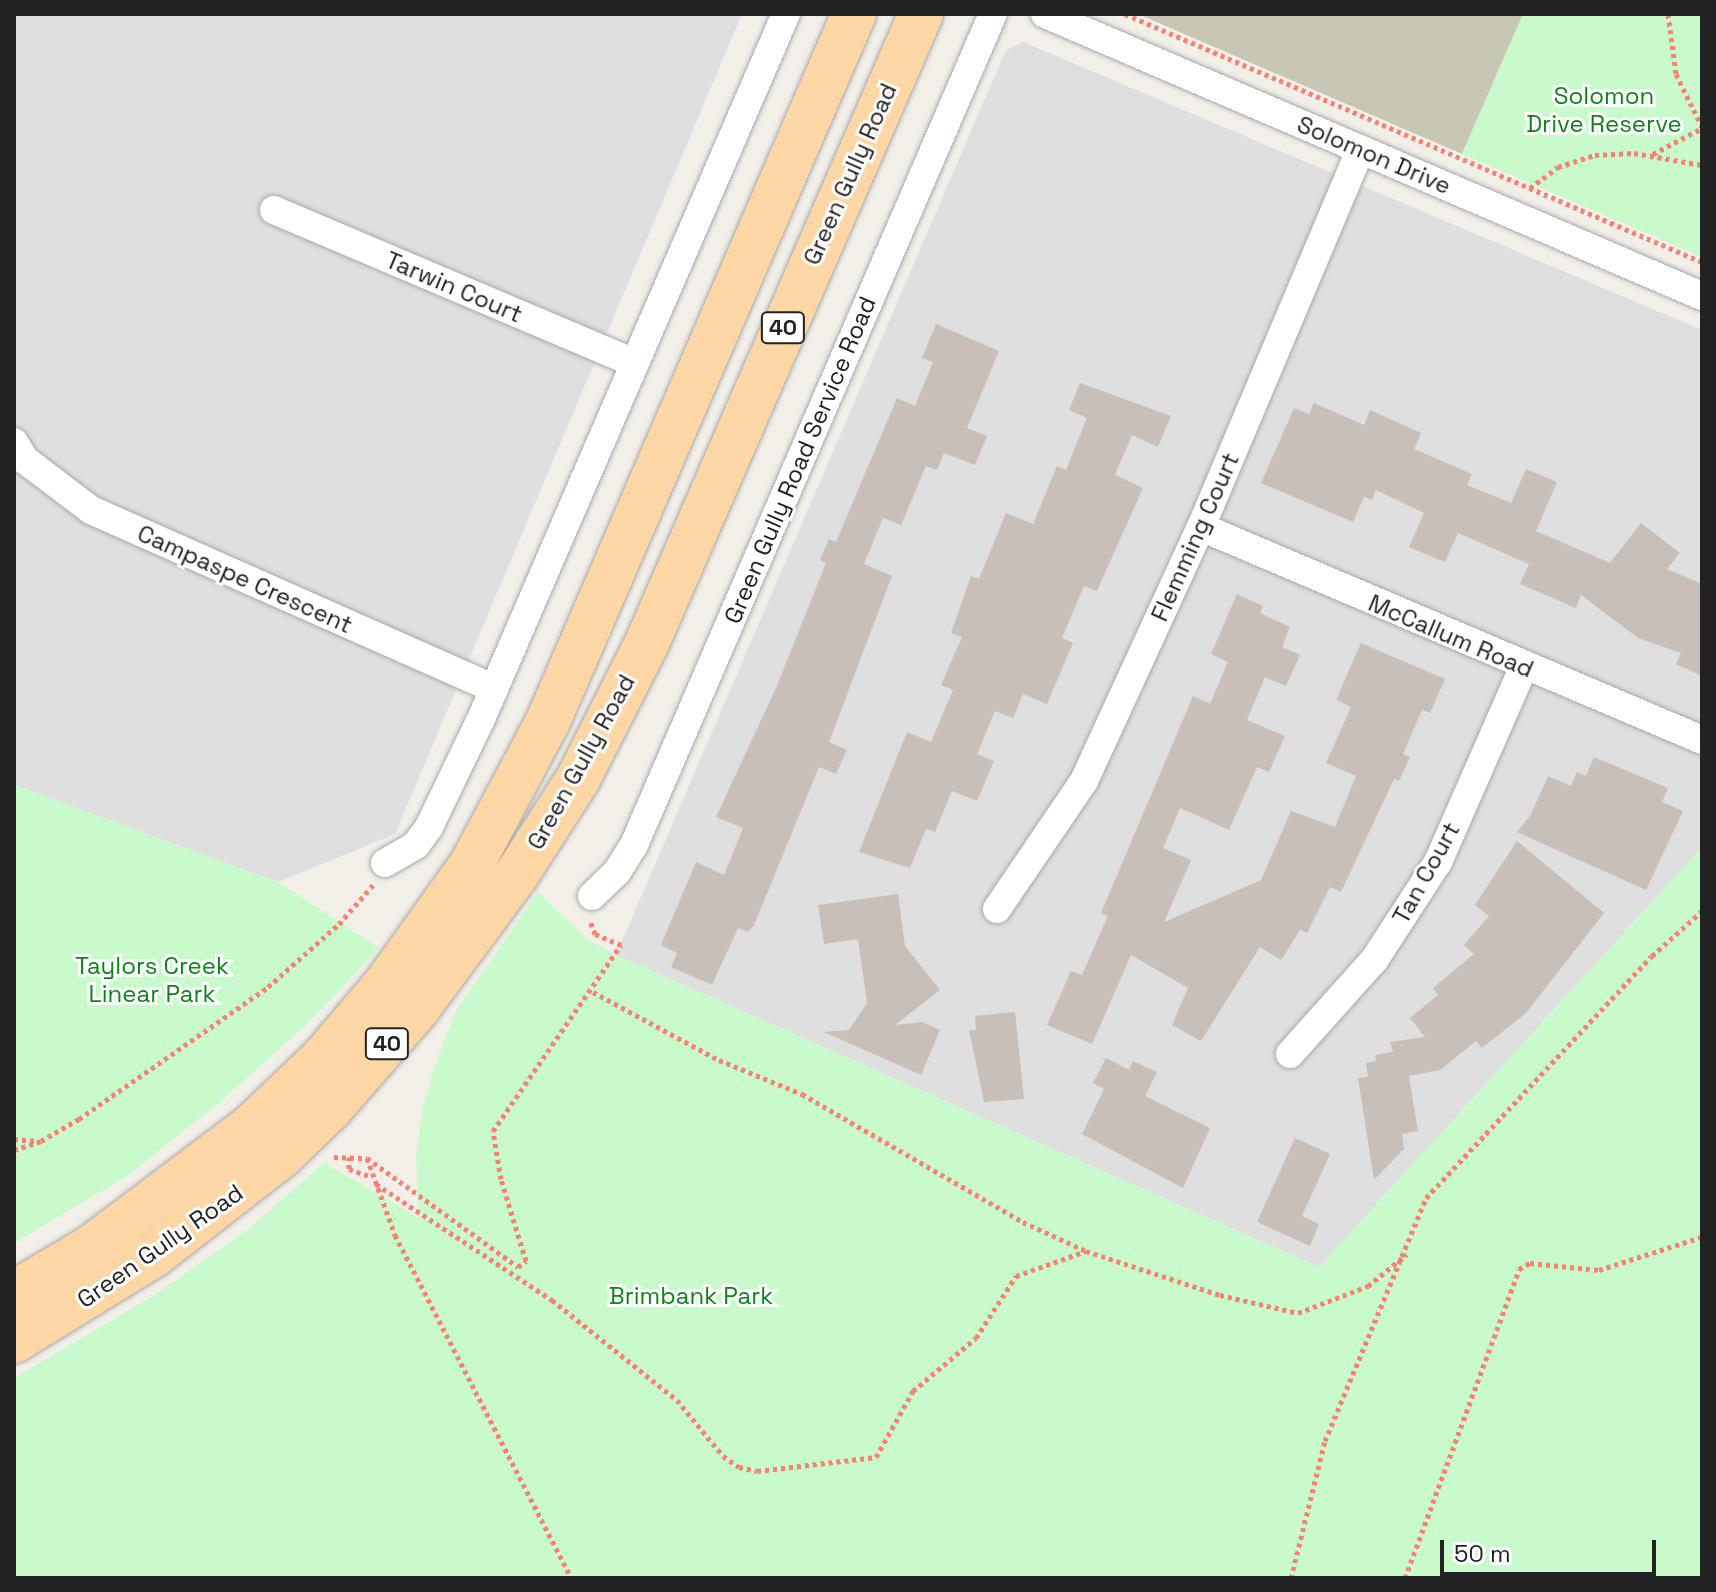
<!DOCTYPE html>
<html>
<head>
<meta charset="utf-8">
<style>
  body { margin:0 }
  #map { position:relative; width:1716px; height:1592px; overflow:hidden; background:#f2efe9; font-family:"Space Grotesk",sans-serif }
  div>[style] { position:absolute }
  .residential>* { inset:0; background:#e0dfdf }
  .construction>* { inset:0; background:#c7c7b4 }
  .park>* { inset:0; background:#c8facc }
  .building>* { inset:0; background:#c7bfb8 }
  .path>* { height:5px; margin-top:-2.5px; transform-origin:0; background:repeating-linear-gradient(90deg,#fa8072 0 4px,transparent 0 8px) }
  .roads { filter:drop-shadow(0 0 2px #a9a9a9) drop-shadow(0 0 2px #a9a9a9) }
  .minor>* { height:28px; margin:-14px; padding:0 14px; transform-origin:14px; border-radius:14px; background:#fff }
  .primary>* { height:44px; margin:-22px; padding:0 22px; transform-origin:22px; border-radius:22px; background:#fcd6a4 }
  span { translate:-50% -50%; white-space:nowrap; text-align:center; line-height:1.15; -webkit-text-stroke:6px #fff; paint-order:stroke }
  .shield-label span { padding:2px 6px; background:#fff; border:2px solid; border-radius:6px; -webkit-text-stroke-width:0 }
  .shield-label { font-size:22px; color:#222; font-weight:700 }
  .park-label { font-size:24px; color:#0c8416 }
  .street-label { font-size:24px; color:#222 }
  .frame { position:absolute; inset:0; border:16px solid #222; pointer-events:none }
  .scale { position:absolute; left:1440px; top:1540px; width:216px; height:36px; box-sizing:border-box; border:4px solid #222; border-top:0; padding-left:10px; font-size:24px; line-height:28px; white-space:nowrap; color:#222; -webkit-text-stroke:6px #fff; paint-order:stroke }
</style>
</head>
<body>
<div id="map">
  <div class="residential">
    <div style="clip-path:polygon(14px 14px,742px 14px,395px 834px,278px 882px,14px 785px)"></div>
    <div style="clip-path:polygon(1023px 42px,1702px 330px,1702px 847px,1319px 1267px,616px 955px,1006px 50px)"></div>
  </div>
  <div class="construction">
    <div style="clip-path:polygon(1138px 14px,1523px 14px,1462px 154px)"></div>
  </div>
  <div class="park">
    <div style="clip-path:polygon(1523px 14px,1702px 14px,1702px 257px,1462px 154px)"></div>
    <div style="clip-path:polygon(14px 785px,278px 882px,379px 948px,304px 1027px,214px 1107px,127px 1176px,14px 1243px)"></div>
    <div style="clip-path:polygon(1702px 847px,1702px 1578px,14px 1578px,14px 1378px,153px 1296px,246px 1231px,324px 1163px,419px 1218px,416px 1157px,422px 1111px,435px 1065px,456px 1011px,538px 892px,587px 939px,616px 955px,1319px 1267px)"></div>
  </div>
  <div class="building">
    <div style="clip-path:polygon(936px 324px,999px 351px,967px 428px,987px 436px,975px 465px,944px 453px,937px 470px,926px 466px,901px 525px,883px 518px,864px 564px,892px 576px,829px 742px,847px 750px,836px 774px,819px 767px,754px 925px,748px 932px,738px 928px,712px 985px,671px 967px,677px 953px,661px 945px,696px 862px,724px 875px,743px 828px,716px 817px,776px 688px,826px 563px,820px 560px,829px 539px,836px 542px,897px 398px,915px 406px,933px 362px,922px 358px)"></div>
    <div style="clip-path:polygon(1080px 383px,1171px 416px,1158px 447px,1132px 435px,1115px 475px,1143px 488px,1097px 591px,1084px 586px,1062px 638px,1073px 643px,1047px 704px,1023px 694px,1013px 718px,995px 711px,977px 754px,994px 761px,977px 801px,952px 791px,935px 832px,926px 829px,910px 868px,859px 852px,907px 732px,931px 742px,953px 690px,941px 685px,962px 637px,951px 633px,971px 576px,979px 579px,1006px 513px,1033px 524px,1057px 466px,1066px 470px,1087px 418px,1069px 410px)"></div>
    <div style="clip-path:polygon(1314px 403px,1364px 425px,1370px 410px,1421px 433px,1414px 449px,1472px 474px,1467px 485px,1511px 503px,1526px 469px,1557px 482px,1536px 531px,1610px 563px,1641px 523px,1680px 553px,1667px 569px,1702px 584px,1702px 676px,1676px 664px,1681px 653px,1638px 638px,1581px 595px,1576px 608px,1520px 584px,1529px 564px,1458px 533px,1445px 562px,1409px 547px,1424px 513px,1376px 490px,1372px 500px,1364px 497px,1353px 522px,1261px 483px,1294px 408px,1309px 414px)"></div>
    <div style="clip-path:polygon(1237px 594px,1263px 606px,1260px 613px,1290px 627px,1282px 647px,1300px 655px,1286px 686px,1265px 677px,1247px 720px,1285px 736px,1269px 772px,1257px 767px,1229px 830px,1180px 808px,1163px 848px,1191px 860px,1164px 922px,1261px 880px,1291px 811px,1335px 827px,1356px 776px,1326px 763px,1351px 707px,1336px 700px,1361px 643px,1445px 679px,1430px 713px,1422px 710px,1403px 754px,1410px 757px,1399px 781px,1394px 779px,1341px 892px,1330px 887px,1307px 933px,1300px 930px,1281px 960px,1260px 947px,1201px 1041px,1172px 1025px,1188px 988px,1131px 955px,1092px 1044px,1047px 1025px,1071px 971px,1082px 975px,1108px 916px,1101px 913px,1193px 696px,1210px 704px,1228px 662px,1211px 654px)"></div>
    <div style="clip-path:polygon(1594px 757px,1668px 788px,1662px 802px,1683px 811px,1646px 890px,1517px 832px,1530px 816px,1548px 776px,1571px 786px,1577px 772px,1586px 776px)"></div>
    <div style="clip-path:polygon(1517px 841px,1604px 913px,1526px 1013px,1482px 1048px,1476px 1041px,1440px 1070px,1409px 1076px,1418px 1131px,1402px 1134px,1404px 1149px,1374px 1180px,1358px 1078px,1368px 1077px,1366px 1063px,1376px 1061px,1375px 1055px,1393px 1052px,1390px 1042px,1425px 1037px,1410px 1018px,1438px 995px,1433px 988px,1474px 954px,1464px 945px,1489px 916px,1475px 905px)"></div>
    <div style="clip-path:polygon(898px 894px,905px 946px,940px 990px,895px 1025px,922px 1022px,940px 1030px,921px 1075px,824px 1032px,849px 1030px,867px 1003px,858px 939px,824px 944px,818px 905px)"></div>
    <div style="clip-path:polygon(1015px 1012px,1024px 1099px,984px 1102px,969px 1030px,976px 1030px,975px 1016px)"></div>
    <div style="clip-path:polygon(1106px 1058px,1129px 1070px,1133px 1061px,1157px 1072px,1145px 1096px,1210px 1128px,1183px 1188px,1082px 1134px,1104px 1089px,1093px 1083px)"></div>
    <div style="clip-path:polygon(1295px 1138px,1330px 1154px,1302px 1216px,1319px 1224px,1310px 1246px,1257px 1222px)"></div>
  </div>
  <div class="path">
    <div style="left:1125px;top:14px;width:628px;rotate:23.26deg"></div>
    <div style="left:1668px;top:14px;width:61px;rotate:82.4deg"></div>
    <div style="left:1676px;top:74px;width:59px;rotate:63.9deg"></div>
    <div style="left:1653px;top:154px;width:55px;rotate:-28deg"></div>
    <div style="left:1530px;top:188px;width:35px;rotate:-37deg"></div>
    <div style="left:1558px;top:167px;width:39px;rotate:-18deg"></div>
    <div style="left:1595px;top:155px;width:39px;rotate:-3deg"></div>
    <div style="left:1634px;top:153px;width:69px;rotate:10deg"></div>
    <div style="left:593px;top:992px;width:143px;rotate:28.4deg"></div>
    <div style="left:719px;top:1060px;width:90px;rotate:22.3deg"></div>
    <div style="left:802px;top:1094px;width:255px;rotate:30.1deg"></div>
    <div style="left:1023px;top:1222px;width:69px;rotate:24.7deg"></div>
    <div style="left:1086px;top:1251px;width:141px;rotate:18.2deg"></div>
    <div style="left:1220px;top:1295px;width:80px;rotate:13deg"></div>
    <div style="left:1298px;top:1313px;width:75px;rotate:-21.1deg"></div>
    <div style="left:1368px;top:1286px;width:50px;rotate:-39.4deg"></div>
    <div style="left:14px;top:1139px;width:22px;rotate:5deg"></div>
    <div style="left:14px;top:1150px;width:28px;rotate:-18deg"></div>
    <div style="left:41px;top:1141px;width:44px;rotate:-30.1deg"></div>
    <div style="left:79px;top:1119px;width:231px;rotate:-34.9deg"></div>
    <div style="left:268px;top:987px;width:95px;rotate:-41.6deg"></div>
    <div style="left:339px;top:924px;width:52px;rotate:-48.9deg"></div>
    <div style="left:334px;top:1157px;width:33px;rotate:2deg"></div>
    <div style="left:367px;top:1158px;width:186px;rotate:35.8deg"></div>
    <div style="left:518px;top:1267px;width:10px;rotate:-37deg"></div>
    <div style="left:526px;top:1261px;width:86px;rotate:-107deg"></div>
    <div style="left:501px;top:1179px;width:49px;rotate:-99.5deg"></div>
    <div style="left:493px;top:1131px;width:226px;rotate:-55.5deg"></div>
    <div style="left:621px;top:945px;width:28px;rotate:-157deg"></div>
    <div style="left:595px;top:934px;width:15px;rotate:-110deg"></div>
    <div style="left:349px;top:1157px;width:12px;rotate:90deg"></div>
    <div style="left:349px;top:1169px;width:24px;rotate:19deg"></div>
    <div style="left:367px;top:1158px;width:82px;rotate:70deg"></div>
    <div style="left:395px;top:1235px;width:386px;rotate:62.8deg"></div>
    <div style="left:376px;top:1184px;width:211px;rotate:33.4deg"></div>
    <div style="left:552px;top:1300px;width:160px;rotate:38.7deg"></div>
    <div style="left:677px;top:1400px;width:72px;rotate:50.6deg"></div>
    <div style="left:723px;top:1456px;width:19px;rotate:35deg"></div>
    <div style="left:739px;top:1467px;width:18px;rotate:13deg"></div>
    <div style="left:757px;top:1471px;width:120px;rotate:-6.7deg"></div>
    <div style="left:876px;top:1457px;width:76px;rotate:-60.7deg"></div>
    <div style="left:913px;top:1391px;width:82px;rotate:-40.1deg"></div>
    <div style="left:976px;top:1338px;width:74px;rotate:-57.2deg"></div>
    <div style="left:1016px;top:1276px;width:74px;rotate:-19.7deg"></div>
    <div style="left:1291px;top:1578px;width:141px;rotate:-76.1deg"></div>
    <div style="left:1325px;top:1441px;width:263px;rotate:-67.4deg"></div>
    <div style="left:1426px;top:1198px;width:331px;rotate:-47deg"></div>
    <div style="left:1652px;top:956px;width:67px;rotate:-42deg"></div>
    <div style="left:1405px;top:1578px;width:329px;rotate:-69.7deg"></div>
    <div style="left:1519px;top:1269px;width:13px;rotate:-29deg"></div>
    <div style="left:1530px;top:1263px;width:69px;rotate:5.8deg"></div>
    <div style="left:1599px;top:1270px;width:108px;rotate:-17.8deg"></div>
  </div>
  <div class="roads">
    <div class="minor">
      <div style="left:1045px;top:14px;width:715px;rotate:23.23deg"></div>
      <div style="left:274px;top:210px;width:392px;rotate:23deg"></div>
      <div style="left:14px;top:442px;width:21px;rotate:59deg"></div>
      <div style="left:25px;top:460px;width:83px;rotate:37.1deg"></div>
      <div style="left:91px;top:510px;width:441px;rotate:23.9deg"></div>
      <div style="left:1201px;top:527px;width:544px;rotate:23.03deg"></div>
      <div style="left:385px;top:863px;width:36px;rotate:-30deg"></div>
      <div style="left:416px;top:845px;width:22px;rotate:-54deg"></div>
      <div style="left:429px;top:827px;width:120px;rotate:-64.3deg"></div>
      <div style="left:481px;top:719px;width:768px;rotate:-66.61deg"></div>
      <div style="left:592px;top:896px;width:35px;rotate:-44deg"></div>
      <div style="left:617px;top:872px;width:32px;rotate:-58deg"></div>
      <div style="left:634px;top:845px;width:905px;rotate:-66.64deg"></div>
      <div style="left:997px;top:909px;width:155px;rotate:-55.8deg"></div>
      <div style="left:1084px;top:781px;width:280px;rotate:-65.3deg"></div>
      <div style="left:1201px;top:527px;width:410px;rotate:-67.1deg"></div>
      <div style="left:1290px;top:1054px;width:127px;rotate:-48.2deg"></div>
      <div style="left:1375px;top:959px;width:116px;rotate:-57deg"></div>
      <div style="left:1438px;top:862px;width:212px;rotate:-66.3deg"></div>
    </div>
    <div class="primary">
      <div style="left:14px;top:1293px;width:88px;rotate:-30.6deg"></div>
      <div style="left:90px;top:1248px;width:204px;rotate:-37deg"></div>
      <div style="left:253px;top:1125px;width:97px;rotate:-43.7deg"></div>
      <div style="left:323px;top:1058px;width:97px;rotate:-49.6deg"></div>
      <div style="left:386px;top:984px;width:148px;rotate:-54.4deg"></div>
      <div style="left:472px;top:864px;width:164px;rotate:-62deg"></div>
      <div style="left:549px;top:719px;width:768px;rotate:-66.61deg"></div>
      <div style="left:14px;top:1341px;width:164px;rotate:-31.6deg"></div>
      <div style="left:154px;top:1255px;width:160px;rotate:-37.9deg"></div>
      <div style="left:280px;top:1157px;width:69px;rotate:-43.8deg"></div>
      <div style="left:330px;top:1109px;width:134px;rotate:-48.9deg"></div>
      <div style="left:418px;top:1008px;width:163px;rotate:-53.5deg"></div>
      <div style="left:515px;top:877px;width:117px;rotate:-57.3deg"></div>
      <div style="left:578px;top:779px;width:153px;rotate:-63.1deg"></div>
      <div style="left:647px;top:643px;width:686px;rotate:-66.46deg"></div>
    </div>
  </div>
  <div class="shield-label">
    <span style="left:783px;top:328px">40</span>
    <span style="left:387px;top:1044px">40</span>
  </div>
  <div class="park-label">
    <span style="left:1604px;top:110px">Solomon<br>Drive Reserve</span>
    <span style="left:152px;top:980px">Taylors Creek<br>Linear Park</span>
    <span style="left:691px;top:1296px">Brimbank Park</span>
  </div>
  <div class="street-label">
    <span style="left:1374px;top:155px;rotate:23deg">Solomon Drive</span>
    <span style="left:850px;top:174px;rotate:-66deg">Green Gully Road</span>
    <span style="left:454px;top:287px;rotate:23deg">Tarwin Court</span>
    <span style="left:800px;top:460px;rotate:-67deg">Green Gully Road Service Road</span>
    <span style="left:1195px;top:537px;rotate:-66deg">Flemming Court</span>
    <span style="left:245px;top:579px;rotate:24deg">Campaspe Crescent</span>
    <span style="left:1451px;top:636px;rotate:23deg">McCallum Road</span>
    <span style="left:581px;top:762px;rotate:-61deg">Green Gully Road</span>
    <span style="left:1426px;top:873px;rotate:-61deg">Tan Court</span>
    <span style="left:160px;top:1246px;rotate:-35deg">Green Gully Road</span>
  </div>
  <div class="frame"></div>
  <div class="scale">50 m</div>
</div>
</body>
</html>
